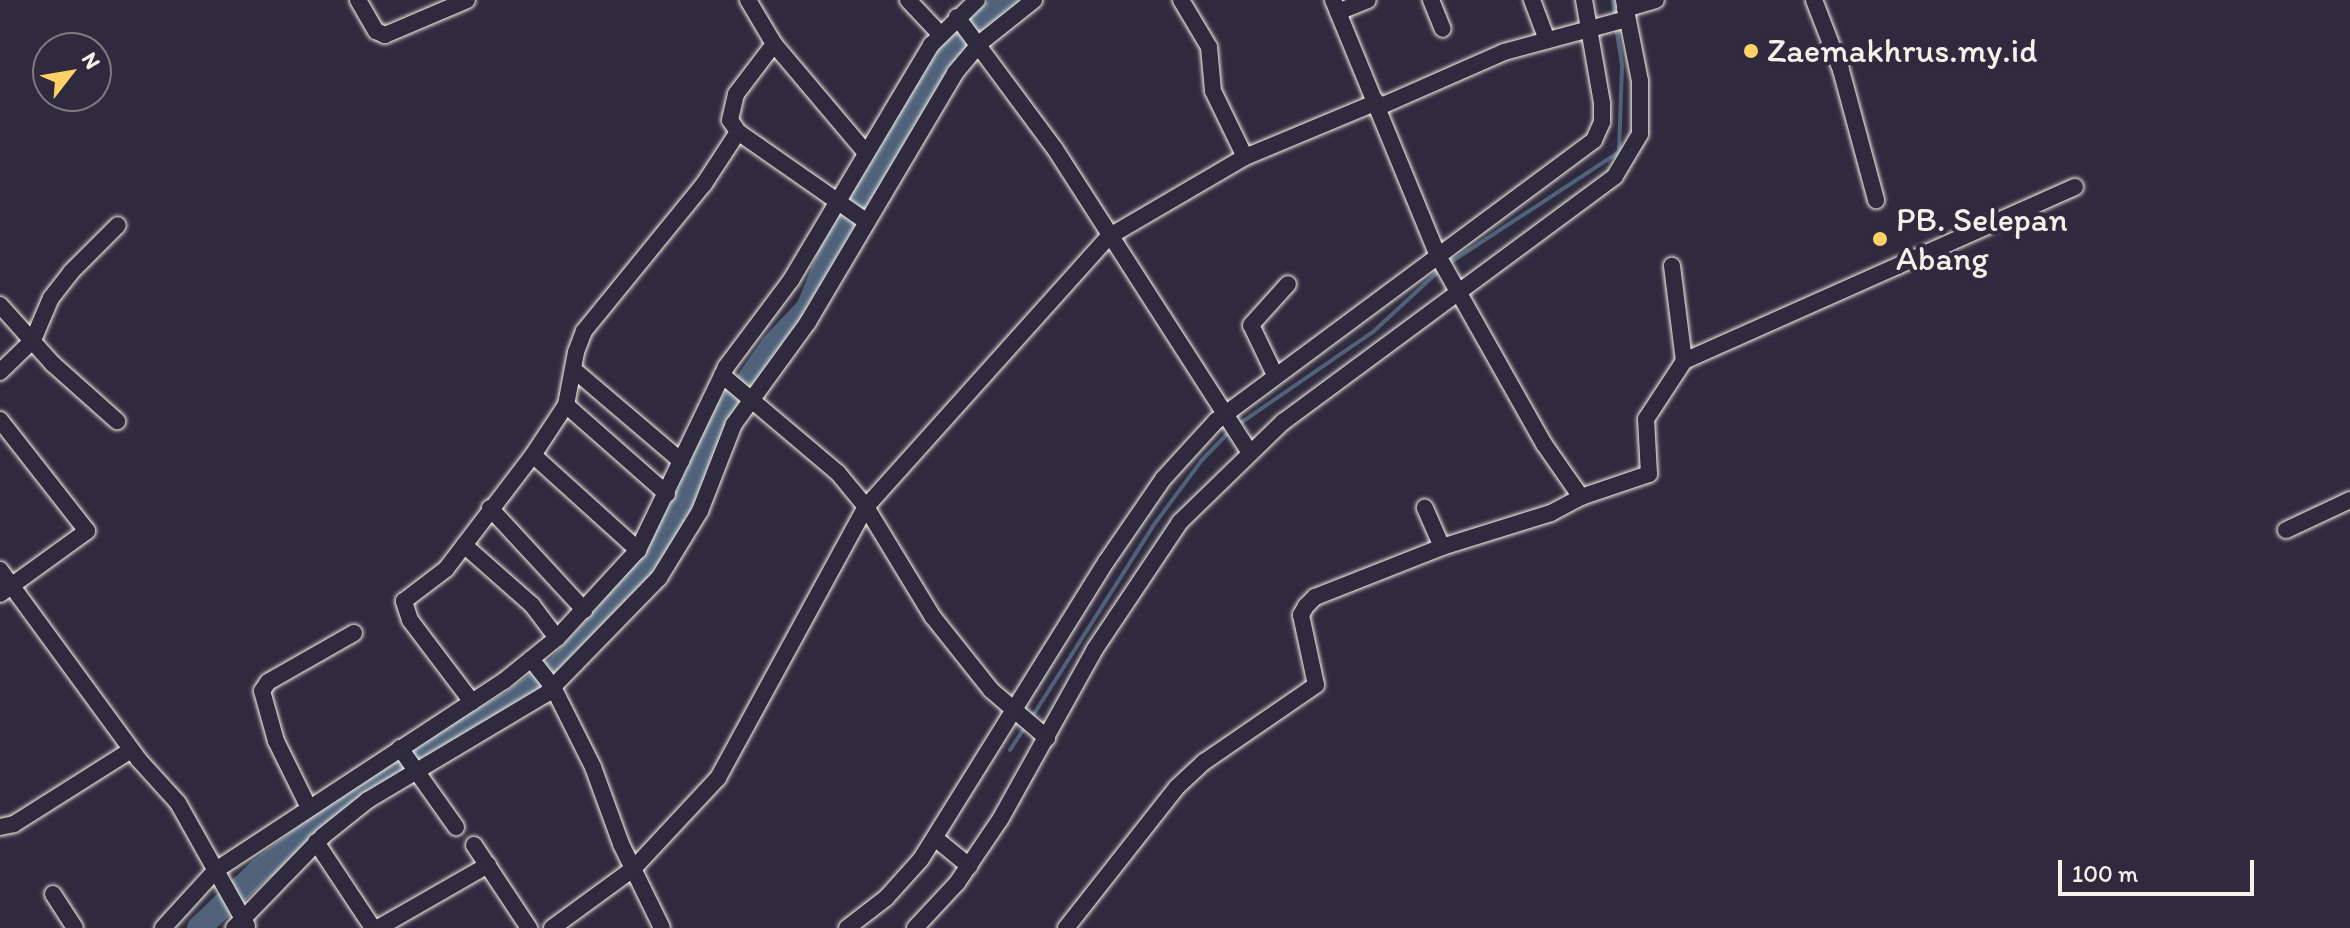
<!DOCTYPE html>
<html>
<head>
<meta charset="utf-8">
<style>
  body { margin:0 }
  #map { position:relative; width:2350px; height:928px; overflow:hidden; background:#2f2a3d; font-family:Itim,sans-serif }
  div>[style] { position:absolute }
  .stream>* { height:4px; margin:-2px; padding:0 2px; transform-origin:2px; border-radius:2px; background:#4f627a }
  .river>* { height:24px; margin:-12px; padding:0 12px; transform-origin:12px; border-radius:12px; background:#4f627a }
  .roads { filter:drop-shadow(0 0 2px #f4f1e8) drop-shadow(0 0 2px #f4f1e8) }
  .minor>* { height:16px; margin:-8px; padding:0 8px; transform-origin:8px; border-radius:8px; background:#2f2a3d }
  .dots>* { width:22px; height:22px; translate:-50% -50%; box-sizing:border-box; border:4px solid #2f2a3d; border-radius:50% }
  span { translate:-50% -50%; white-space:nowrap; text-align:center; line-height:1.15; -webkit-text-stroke:8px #2f2a3d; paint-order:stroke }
  .poi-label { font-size:34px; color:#f4f1e8 }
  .left { translate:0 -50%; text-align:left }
  .north { position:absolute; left:32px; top:32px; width:80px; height:80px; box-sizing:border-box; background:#2f2a3d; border:2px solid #7e7a81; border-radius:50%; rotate:59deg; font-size:22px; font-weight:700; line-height:32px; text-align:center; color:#f4f1e8 }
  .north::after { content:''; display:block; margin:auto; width:28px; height:36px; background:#ffd166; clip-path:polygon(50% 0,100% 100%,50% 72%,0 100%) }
  .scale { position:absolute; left:2058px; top:860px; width:196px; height:36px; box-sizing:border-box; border:4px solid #f4f1e8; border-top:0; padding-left:10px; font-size:24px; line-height:28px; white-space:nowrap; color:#f4f1e8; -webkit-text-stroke:6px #2f2a3d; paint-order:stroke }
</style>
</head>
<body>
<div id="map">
  <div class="stream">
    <div style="left:1613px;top:0;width:17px;rotate:83deg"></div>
    <div style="left:1448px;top:264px;width:204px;rotate:-33.2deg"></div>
    <div style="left:1619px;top:152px;width:87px;rotate:-88deg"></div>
    <div style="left:1622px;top:65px;width:39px;rotate:-99deg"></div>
    <div style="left:1239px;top:424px;width:163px;rotate:-34.5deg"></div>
    <div style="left:1373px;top:332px;width:93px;rotate:-42.8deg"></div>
    <div style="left:1032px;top:717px;width:226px;rotate:-57.6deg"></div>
    <div style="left:1153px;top:526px;width:82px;rotate:-53.4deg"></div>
    <div style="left:1202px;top:460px;width:43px;rotate:-45.9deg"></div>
    <div style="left:1010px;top:750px;width:31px;rotate:-57deg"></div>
  </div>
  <div class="river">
    <div style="left:199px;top:928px;width:84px;rotate:-43.6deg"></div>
    <div style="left:260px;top:870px;width:164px;rotate:-36.6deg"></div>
    <div style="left:392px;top:772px;width:136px;rotate:-30deg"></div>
    <div style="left:510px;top:704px;width:61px;rotate:-37.1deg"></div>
    <div style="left:559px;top:667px;width:72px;rotate:-47.2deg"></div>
    <div style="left:608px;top:614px;width:127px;rotate:-54.9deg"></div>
    <div style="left:681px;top:510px;width:109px;rotate:-65.1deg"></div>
    <div style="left:727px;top:411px;width:80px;rotate:-55.1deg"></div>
    <div style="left:773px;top:345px;width:51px;rotate:-46.6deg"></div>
    <div style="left:808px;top:308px;width:58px;rotate:-67.8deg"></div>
    <div style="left:830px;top:254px;width:164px;rotate:-59.5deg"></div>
    <div style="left:913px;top:113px;width:60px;rotate:-64.3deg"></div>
    <div style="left:939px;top:59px;width:90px;rotate:-40.9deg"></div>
  </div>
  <div class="roads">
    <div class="minor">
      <div style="left:358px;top:0;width:36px;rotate:60deg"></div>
      <div style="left:376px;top:31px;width:10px;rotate:24deg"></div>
      <div style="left:385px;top:35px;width:89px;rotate:-23.1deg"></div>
      <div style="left:748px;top:0;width:51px;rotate:59.4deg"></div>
      <div style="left:774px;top:44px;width:63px;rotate:127.2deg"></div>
      <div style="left:736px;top:94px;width:27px;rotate:103deg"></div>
      <div style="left:730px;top:120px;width:14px;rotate:56deg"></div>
      <div style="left:738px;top:132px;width:157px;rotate:34.9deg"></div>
      <div style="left:908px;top:0;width:48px;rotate:46.7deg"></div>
      <div style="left:1181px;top:0;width:55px;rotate:59.2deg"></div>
      <div style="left:1209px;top:47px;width:44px;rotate:84.8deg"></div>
      <div style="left:1213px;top:91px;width:73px;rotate:64.1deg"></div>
      <div style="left:1333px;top:0;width:277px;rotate:67.7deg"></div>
      <div style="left:1438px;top:256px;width:216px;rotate:60.6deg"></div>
      <div style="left:1544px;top:444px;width:65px;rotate:55.1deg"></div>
      <div style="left:1581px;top:497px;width:34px;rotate:152deg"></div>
      <div style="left:1551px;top:513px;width:114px;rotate:162.7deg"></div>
      <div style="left:1442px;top:547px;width:43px;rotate:-113.6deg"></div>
      <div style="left:1431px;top:0;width:31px;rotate:68deg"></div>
      <div style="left:1532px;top:0;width:43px;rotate:69.4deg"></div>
      <div style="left:1814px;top:0;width:75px;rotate:68.9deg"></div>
      <div style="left:1841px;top:70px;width:135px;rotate:74.9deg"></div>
      <div style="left:1625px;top:9px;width:32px;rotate:-16deg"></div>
      <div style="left:1338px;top:12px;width:32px;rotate:-22deg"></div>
      <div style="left:957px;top:17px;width:164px;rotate:53.4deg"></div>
      <div style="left:1055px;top:149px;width:359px;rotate:57.3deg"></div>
      <div style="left:774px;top:44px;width:143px;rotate:49.8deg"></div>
      <div style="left:1379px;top:107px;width:137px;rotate:-23.7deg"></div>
      <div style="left:1504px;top:52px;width:126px;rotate:-15.1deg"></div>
      <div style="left:0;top:305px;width:79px;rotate:48.1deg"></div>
      <div style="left:53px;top:364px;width:86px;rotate:41.7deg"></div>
      <div style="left:1684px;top:361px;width:428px;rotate:-24deg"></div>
      <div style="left:573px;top:369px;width:142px;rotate:40.4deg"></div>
      <div style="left:0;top:372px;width:46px;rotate:-44.1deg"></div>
      <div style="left:33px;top:340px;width:46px;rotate:-66.8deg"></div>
      <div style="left:51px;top:298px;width:33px;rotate:-52deg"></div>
      <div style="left:71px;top:272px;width:66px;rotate:-45deg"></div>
      <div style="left:722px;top:375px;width:152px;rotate:40.2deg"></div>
      <div style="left:838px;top:473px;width:44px;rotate:50.5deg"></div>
      <div style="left:866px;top:507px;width:129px;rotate:58.7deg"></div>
      <div style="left:933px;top:617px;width:93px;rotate:51.5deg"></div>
      <div style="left:991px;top:690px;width:74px;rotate:40.6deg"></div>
      <div style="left:1275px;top:375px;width:55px;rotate:-115.6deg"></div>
      <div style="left:1251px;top:325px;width:55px;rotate:-47.9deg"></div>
      <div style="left:0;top:420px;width:141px;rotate:51.9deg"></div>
      <div style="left:87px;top:531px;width:107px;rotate:144.1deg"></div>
      <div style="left:533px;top:455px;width:60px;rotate:-56.6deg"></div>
      <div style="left:667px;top:494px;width:135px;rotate:-138.6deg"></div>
      <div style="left:566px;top:405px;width:54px;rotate:-79.3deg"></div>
      <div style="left:576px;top:352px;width:22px;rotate:-69deg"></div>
      <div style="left:584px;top:331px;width:190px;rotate:-50.8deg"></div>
      <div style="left:704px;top:184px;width:62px;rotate:-56.8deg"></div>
      <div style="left:1581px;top:497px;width:72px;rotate:-18.7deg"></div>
      <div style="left:1649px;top:474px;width:55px;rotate:-93.1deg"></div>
      <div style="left:1646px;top:419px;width:69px;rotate:-56.8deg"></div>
      <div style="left:1684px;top:361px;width:96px;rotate:-97.2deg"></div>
      <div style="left:490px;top:508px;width:139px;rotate:47.3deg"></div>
      <div style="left:2286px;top:530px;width:71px;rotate:-25.1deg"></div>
      <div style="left:464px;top:545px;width:91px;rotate:41.4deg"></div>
      <div style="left:532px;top:605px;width:41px;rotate:52.9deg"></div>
      <div style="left:0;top:570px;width:235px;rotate:53.8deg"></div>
      <div style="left:139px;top:760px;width:58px;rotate:47.8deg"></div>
      <div style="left:178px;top:803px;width:141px;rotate:60.7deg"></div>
      <div style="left:531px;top:659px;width:36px;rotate:52deg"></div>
      <div style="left:553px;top:687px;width:89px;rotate:63.4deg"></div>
      <div style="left:593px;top:767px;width:82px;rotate:70deg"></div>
      <div style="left:621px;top:844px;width:93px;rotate:64deg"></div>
      <div style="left:472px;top:702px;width:103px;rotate:-127.1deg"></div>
      <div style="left:410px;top:620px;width:20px;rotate:-108deg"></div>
      <div style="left:404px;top:601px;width:53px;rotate:-37.3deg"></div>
      <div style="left:446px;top:569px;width:143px;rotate:-52.7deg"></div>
      <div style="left:533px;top:455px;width:142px;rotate:42.1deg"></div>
      <div style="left:400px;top:748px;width:97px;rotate:54.7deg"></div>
      <div style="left:309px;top:808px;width:75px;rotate:-116.2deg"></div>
      <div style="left:276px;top:741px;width:52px;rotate:-105.6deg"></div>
      <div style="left:262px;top:691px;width:11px;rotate:-56deg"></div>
      <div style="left:268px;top:682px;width:99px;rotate:-29.7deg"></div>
      <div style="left:0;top:827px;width:14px;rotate:-12deg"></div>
      <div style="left:14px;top:824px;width:138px;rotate:-32.3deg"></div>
      <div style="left:936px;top:839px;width:43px;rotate:39.3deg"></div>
      <div style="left:316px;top:842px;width:103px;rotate:56.5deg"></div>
      <div style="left:474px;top:845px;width:100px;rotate:56.5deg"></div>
      <div style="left:53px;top:894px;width:40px;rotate:57.1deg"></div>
      <div style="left:163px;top:928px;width:79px;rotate:-47.6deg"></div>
      <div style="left:216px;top:870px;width:344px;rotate:-33.3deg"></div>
      <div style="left:504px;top:681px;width:68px;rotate:-39.1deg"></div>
      <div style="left:557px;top:638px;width:120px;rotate:-47.4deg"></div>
      <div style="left:638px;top:550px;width:203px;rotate:-64.3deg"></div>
      <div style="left:726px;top:367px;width:109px;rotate:-53.2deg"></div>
      <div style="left:791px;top:280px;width:274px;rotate:-59.2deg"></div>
      <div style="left:931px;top:45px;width:64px;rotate:-44.4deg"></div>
      <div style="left:234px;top:928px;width:128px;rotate:-45.9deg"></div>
      <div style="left:323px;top:836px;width:58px;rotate:-38.7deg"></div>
      <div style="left:368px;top:800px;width:207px;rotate:-30.8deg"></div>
      <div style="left:546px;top:694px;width:162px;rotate:-45.8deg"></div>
      <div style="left:659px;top:578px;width:79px;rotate:-58.5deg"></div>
      <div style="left:700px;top:511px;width:93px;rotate:-68.7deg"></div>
      <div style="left:734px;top:424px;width:126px;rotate:-54deg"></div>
      <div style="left:808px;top:322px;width:289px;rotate:-59.4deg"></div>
      <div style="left:955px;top:73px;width:39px;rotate:-50deg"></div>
      <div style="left:980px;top:43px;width:69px;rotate:-38.5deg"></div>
      <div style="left:378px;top:928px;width:127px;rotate:-29.8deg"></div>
      <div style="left:552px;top:928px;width:100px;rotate:-36.1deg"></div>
      <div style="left:633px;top:869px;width:125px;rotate:-47deg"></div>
      <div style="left:718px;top:778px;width:309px;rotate:-61.4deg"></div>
      <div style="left:866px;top:507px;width:363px;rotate:-48.1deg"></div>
      <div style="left:1108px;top:237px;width:159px;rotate:-30.3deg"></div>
      <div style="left:1245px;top:157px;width:143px;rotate:-22.6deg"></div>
      <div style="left:847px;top:928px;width:49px;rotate:-37.6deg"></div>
      <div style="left:886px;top:898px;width:52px;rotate:-48.1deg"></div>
      <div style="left:921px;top:859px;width:350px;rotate:-58.1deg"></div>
      <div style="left:1106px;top:562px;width:101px;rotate:-55.5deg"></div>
      <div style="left:1163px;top:479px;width:79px;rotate:-47.6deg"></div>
      <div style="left:1216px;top:421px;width:471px;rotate:-36.6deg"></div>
      <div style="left:1594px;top:140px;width:20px;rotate:-66deg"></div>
      <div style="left:1602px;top:122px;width:19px;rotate:-90deg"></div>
      <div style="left:1602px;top:103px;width:105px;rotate:-99.9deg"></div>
      <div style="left:915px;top:928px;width:62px;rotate:-47deg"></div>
      <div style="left:957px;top:883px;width:78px;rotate:-55.9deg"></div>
      <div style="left:1001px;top:818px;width:193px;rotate:-60.9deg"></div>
      <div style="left:1095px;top:649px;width:153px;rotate:-56.2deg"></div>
      <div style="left:1180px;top:522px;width:144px;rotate:-44.2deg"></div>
      <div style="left:1283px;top:422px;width:413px;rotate:-36.5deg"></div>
      <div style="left:1615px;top:176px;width:49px;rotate:-59.2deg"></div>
      <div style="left:1640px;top:134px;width:53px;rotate:-90deg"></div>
      <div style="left:1640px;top:81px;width:83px;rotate:-101.2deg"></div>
      <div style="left:1066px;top:928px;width:179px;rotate:-51.8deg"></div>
      <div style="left:1177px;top:787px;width:37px;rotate:-43deg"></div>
      <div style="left:1204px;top:762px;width:136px;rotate:-34.5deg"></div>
      <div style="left:1316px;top:685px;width:72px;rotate:-102.1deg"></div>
      <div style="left:1301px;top:615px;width:10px;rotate:-61deg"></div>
      <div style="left:1306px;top:606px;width:13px;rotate:-45deg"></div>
      <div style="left:1315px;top:597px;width:136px;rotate:-21.5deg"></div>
    </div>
  </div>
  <div class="dots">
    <div style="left:1751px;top:51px;background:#ffd166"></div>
    <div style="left:1880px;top:239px;background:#ffd166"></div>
  </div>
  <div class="poi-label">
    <span class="left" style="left:1767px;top:51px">Zaemakhrus.my.id</span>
    <span class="left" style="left:1896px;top:239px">PB. Selepan<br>Abang</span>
  </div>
  <div class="north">N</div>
  <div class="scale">100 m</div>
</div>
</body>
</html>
